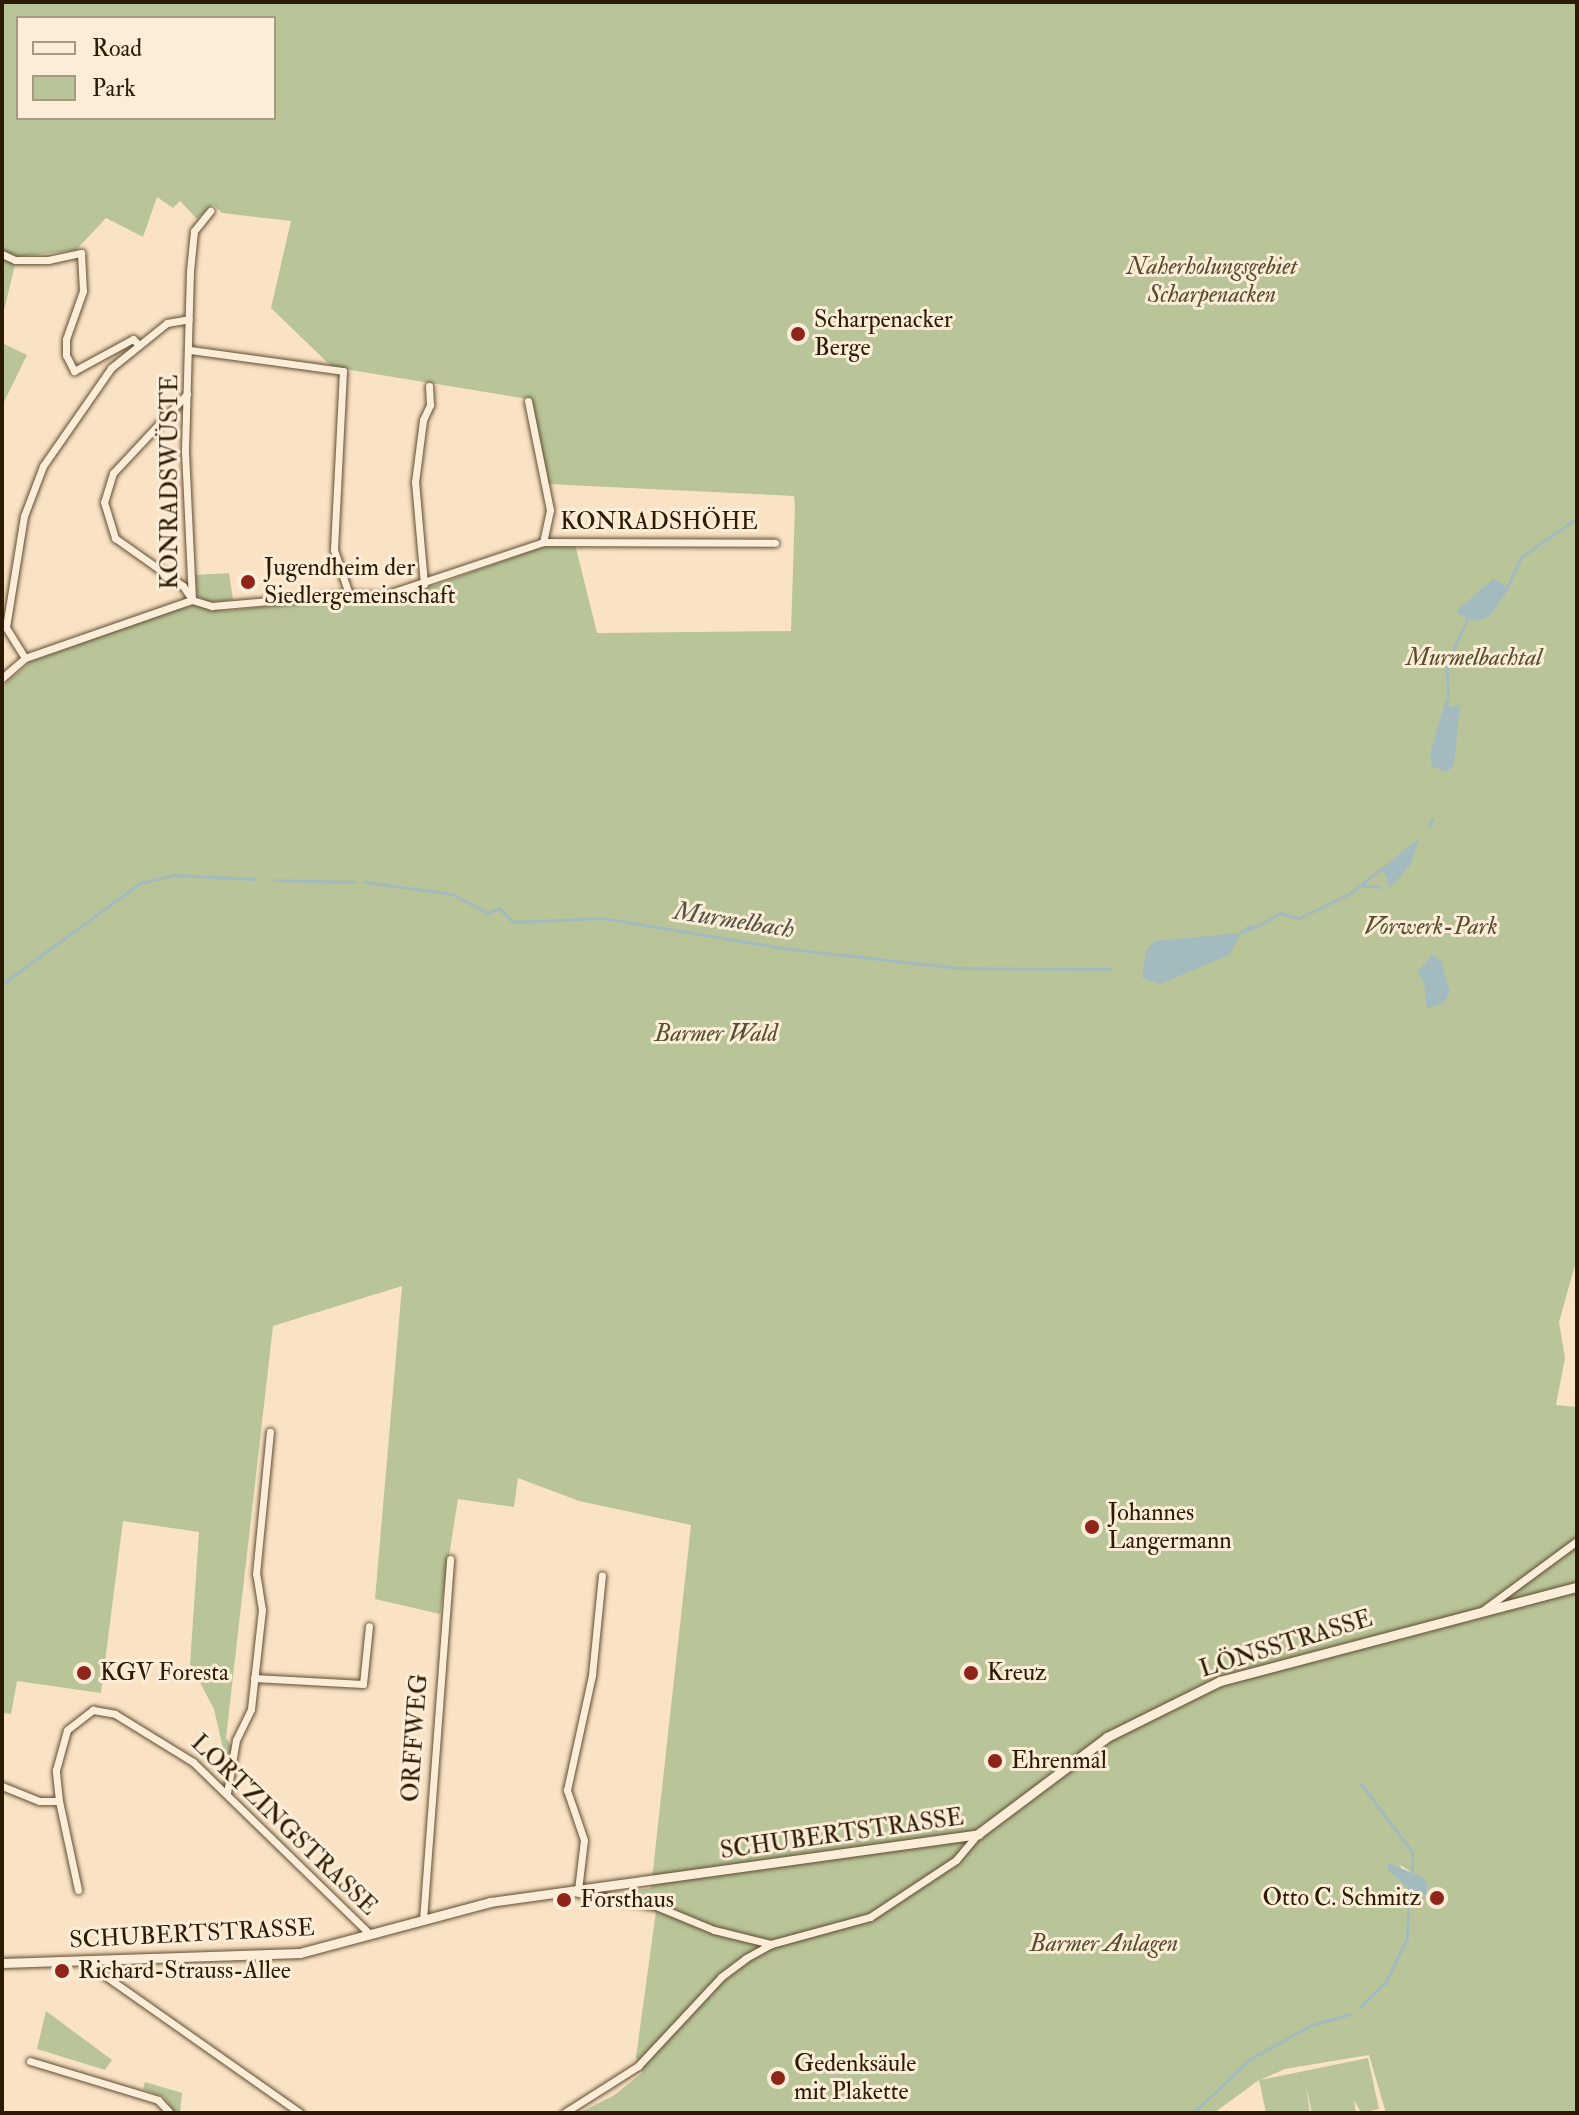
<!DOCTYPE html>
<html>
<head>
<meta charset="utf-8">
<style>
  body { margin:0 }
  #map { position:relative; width:1579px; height:2115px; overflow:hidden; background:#fae3c5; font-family:"IM FELL Double Pica",serif }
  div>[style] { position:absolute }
  .green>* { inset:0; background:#b9c598 }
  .water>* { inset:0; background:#a3bbbf }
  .stream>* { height:3px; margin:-1.5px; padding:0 1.5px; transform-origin:1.5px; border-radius:1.5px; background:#a3bbbf }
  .roads { filter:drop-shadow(0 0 2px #5f4d33) drop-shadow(0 0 2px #5f4d33) }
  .minor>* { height:7px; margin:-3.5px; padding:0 3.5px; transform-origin:3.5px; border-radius:3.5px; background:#fcedd9 }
  .tertiary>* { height:9px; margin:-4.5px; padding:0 4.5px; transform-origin:4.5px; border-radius:4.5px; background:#fcedd9 }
  .dots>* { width:22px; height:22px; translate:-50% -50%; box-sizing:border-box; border:4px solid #fcedd9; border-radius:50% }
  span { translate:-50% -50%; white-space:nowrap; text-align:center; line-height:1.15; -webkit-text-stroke:6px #fcedd9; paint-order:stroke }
  .park-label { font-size:24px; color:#564e2f; font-style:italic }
  .poi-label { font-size:24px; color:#2b1b02 }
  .left { translate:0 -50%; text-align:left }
  .right { translate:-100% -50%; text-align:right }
  .street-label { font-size:24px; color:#2b1b02 }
  .water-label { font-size:26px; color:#555344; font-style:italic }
  .frame { position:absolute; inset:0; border:4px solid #2b1b02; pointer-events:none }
  .legend { position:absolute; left:16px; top:16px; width:260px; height:104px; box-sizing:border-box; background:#fcedd9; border:2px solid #a89983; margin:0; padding:10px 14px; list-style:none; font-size:24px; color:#2b1b02 }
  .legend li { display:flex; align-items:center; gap:16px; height:40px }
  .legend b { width:40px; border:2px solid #a89983 }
</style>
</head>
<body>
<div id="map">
  <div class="green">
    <div style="clip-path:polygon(evenodd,2px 2px,1577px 2px,1577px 1258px,1559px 1322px,1565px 1358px,1556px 1405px,1577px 1407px,1577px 2113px,1386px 2113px,1369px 2055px,1285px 2069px,1260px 2080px,1368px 2058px,1379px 2109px,1361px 2113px,1354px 2100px,1356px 2113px,1312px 2113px,1306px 2087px,1310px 2113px,1266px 2113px,1259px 2080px,1214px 2113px,579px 2113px,613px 2096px,642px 2073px,636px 2057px,657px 1904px,627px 1892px,651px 1888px,691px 1525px,579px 1501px,518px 1478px,514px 1507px,458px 1499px,440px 1614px,375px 1599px,402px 1286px,273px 1326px,226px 1738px,232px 1747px,226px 1782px,217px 1774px,223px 1749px,214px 1709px,190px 1664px,199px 1532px,123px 1521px,101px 1693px,17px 1681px,11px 1714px,2px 1713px,2px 686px,32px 661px,177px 609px,195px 605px,224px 611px,337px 599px,367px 603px,436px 585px,547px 545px,575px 544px,597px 633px,791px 631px,795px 506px,794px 496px,547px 484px,528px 399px,332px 367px,271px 308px,291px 221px,222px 213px,213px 205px,197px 219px,180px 201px,173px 208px,157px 197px,143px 237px,106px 218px,76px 250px,17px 257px,2px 318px,2px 2px,18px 18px,274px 18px,274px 118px,18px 118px,18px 18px,2px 2px,1400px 1865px,1428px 1883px,1427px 1896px,1409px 1889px,1400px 1865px)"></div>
    <div style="clip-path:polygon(2px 343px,27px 355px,2px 406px)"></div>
    <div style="clip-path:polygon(229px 573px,233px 600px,209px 602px,197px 596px,196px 575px)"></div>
    <div style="clip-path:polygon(46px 2011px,112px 2060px,105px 2070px,37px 2049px)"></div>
    <div style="clip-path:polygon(145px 2082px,182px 2093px,180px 2113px,175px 2113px,164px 2097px,143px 2089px)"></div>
  </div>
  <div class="water">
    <div style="clip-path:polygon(1493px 579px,1510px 587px,1490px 616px,1476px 621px,1460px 615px,1456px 611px)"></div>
    <div style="clip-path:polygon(1446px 698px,1450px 707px,1460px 705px,1454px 765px,1447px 772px,1432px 767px,1430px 754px)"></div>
    <div style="clip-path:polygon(1419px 838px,1410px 866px,1390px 888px,1382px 868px)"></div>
    <div style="clip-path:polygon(1250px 924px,1258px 928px,1240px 935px,1229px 955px,1160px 984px,1142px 978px,1146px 950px,1155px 941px,1238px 933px)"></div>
    <div style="clip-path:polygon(1432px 955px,1441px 960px,1450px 992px,1444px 1003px,1427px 1009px,1424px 982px,1417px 972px)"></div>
    <div style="clip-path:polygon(1388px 1863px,1420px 1876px,1428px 1883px,1427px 1896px,1409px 1889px,1388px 1870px)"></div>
  </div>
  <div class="stream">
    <div style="left:1508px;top:585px;width:31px;rotate:-65deg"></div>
    <div style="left:1521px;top:557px;width:68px;rotate:-34.9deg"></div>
    <div style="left:1448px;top:700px;width:36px;rotate:-92deg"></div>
    <div style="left:1447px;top:664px;width:51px;rotate:-65.9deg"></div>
    <div style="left:1429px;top:827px;width:10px;rotate:-66deg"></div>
    <div style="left:274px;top:880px;width:81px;rotate:1.4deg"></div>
    <div style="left:365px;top:882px;width:88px;rotate:7.9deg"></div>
    <div style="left:452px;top:894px;width:40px;rotate:28deg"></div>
    <div style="left:487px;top:913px;width:13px;rotate:-23deg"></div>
    <div style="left:499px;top:908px;width:20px;rotate:45deg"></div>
    <div style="left:513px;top:922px;width:90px;rotate:-2.5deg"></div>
    <div style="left:603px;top:918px;width:181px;rotate:9.5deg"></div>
    <div style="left:782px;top:948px;width:177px;rotate:6.5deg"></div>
    <div style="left:958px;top:968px;width:152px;rotate:0.4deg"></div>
    <div style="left:1361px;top:885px;width:19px;rotate:6deg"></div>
    <div style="left:1257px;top:926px;width:26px;rotate:-29deg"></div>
    <div style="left:1280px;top:913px;width:20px;rotate:15deg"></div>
    <div style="left:1299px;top:918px;width:55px;rotate:-25.6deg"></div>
    <div style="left:1349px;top:894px;width:42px;rotate:-38.2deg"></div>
    <div style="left:2px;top:984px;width:171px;rotate:-36.2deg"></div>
    <div style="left:140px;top:883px;width:36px;rotate:-13deg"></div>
    <div style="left:175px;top:875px;width:79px;rotate:2.9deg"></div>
    <div style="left:1361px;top:1784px;width:85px;rotate:53.1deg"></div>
    <div style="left:1412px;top:1852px;width:19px;rotate:90deg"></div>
    <div style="left:1360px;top:2007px;width:35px;rotate:-44deg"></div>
    <div style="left:1385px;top:1983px;width:50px;rotate:-63.9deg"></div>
    <div style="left:1407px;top:1938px;width:49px;rotate:-87.7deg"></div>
    <div style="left:1193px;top:2113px;width:79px;rotate:-43.5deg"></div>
    <div style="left:1250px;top:2059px;width:70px;rotate:-29.1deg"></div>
    <div style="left:1311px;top:2025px;width:40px;rotate:-16deg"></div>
  </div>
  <div class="roads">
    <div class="minor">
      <div style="left:2px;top:254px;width:14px;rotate:25deg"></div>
      <div style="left:15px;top:260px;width:33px"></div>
      <div style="left:48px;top:260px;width:34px;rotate:-12deg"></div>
      <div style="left:81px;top:253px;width:38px;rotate:87deg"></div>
      <div style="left:83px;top:291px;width:51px;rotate:109.5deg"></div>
      <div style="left:66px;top:339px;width:16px;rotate:90deg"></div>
      <div style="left:66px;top:355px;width:18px;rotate:63deg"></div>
      <div style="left:74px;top:371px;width:67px;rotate:-28.5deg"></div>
      <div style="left:133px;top:339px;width:7px;rotate:45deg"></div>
      <div style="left:190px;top:350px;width:154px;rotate:7.8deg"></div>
      <div style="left:343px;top:371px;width:179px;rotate:92.9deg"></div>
      <div style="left:334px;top:550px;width:46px;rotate:71.2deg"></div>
      <div style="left:187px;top:394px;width:108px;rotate:133.1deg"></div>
      <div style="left:113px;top:473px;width:30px;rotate:107deg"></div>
      <div style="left:104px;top:502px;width:38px;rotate:73deg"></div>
      <div style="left:115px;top:538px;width:83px;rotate:35.2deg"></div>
      <div style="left:183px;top:586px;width:14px;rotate:56deg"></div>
      <div style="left:528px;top:401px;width:111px;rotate:78.6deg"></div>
      <div style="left:550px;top:510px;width:33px;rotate:102deg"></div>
      <div style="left:424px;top:584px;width:102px;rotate:-95deg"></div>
      <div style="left:415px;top:482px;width:63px;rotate:-82.6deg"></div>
      <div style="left:423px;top:420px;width:17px;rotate:-65deg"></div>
      <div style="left:430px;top:405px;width:19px;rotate:-93deg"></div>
      <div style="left:192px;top:600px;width:21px;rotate:17deg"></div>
      <div style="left:212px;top:606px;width:138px;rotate:-5deg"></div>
      <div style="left:349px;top:594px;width:33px;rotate:3deg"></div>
      <div style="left:382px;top:596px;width:170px;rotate:-18.5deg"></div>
      <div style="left:543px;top:542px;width:232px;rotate:0.2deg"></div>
      <div style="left:192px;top:600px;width:150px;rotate:-92.7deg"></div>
      <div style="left:185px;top:450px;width:179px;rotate:-88.4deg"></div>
      <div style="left:190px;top:271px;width:40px;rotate:-84.3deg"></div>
      <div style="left:194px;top:231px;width:26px;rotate:-51deg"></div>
      <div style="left:25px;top:658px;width:36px;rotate:-122deg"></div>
      <div style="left:6px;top:627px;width:112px;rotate:-80.8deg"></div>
      <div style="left:24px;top:516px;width:53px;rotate:-69.2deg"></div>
      <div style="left:43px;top:466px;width:119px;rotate:-55.2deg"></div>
      <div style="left:111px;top:368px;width:72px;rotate:-38.8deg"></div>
      <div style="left:167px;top:323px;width:22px;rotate:-10deg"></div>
      <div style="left:2px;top:678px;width:30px;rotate:-41deg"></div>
      <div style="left:25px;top:658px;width:177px;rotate:-19.2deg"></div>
      <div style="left:1482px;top:1611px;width:118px;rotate:-36.4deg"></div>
      <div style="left:254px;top:1678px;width:109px;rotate:3.2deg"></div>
      <div style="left:363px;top:1684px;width:58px;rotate:-84.1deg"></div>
      <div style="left:2px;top:1786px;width:40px;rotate:22deg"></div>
      <div style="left:39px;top:1801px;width:20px"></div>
      <div style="left:59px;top:1801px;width:31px;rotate:-96deg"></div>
      <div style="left:56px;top:1770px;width:41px;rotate:-74.6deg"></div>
      <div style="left:67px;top:1730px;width:33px;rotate:-38deg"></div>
      <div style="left:93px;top:1710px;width:22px;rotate:10deg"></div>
      <div style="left:115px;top:1714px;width:92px;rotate:31.6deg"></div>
      <div style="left:193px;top:1762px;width:248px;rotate:44.2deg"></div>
      <div style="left:227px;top:1793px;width:54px;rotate:-80.4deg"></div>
      <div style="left:236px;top:1740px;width:34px;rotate:-64deg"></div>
      <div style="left:251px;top:1709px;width:100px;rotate:-83.7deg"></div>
      <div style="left:262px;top:1610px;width:36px;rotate:-99deg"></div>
      <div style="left:256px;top:1574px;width:143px;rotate:-84.4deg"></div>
      <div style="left:59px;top:1801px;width:91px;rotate:77.9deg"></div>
      <div style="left:578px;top:1890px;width:50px;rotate:-83.2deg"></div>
      <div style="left:584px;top:1840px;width:53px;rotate:-108.8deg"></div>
      <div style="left:567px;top:1790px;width:118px;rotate:-77.7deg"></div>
      <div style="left:592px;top:1675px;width:100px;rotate:-84.3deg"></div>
      <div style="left:573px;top:1892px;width:84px;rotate:9.6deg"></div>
      <div style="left:656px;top:1906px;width:63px;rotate:22.5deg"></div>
      <div style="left:714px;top:1930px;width:59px;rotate:13.8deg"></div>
      <div style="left:423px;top:1920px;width:362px;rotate:-85.7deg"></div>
      <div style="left:84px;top:1961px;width:264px;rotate:35.1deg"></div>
      <div style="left:30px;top:2061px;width:134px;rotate:16.9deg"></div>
      <div style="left:158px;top:2100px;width:18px;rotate:47deg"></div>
      <div style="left:564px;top:2113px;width:88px;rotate:-32.4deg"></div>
      <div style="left:638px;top:2066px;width:122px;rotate:-47deg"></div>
      <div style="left:721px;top:1977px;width:31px;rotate:-37deg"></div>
      <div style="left:746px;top:1958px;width:29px;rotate:-29deg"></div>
      <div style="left:771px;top:1944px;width:103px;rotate:-15.3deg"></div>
      <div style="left:870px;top:1917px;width:103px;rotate:-33.5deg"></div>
      <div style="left:956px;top:1860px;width:34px;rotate:-50deg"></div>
    </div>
    <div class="tertiary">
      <div style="left:2px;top:1963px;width:298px;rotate:-1.9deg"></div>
      <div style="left:300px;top:1953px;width:197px;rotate:-15deg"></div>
      <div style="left:490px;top:1902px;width:493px;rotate:-7.9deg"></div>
      <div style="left:978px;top:1834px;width:161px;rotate:-36.9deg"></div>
      <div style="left:1107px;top:1737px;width:126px;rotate:-26.4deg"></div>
      <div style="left:1220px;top:1681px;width:369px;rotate:-14.8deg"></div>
    </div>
  </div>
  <div class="dots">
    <div style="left:798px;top:334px;background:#8f2418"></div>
    <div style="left:248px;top:582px;background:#8f2418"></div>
    <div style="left:1092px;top:1527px;background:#8f2418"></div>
    <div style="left:84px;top:1673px;background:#8f2418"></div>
    <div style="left:971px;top:1673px;background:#8f2418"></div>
    <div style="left:995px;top:1761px;background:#8f2418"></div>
    <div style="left:1437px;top:1898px;background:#8f2418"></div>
    <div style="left:564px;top:1900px;background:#8f2418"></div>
    <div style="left:62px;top:1971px;background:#8f2418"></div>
    <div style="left:778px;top:2078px;background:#8f2418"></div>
  </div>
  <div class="park-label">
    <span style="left:1212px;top:281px">Naherholungsgebiet<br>Scharpenacken</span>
    <span style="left:1474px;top:658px">Murmelbachtal</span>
    <span style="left:1431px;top:927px">Vorwerk-Park</span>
    <span style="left:716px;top:1034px">Barmer Wald</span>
    <span style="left:1104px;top:1944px">Barmer Anlagen</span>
  </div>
  <div class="poi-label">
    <span class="left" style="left:814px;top:334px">Scharpenacker<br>Berge</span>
    <span class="left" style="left:264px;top:582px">Jugendheim der<br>Siedlergemeinschaft</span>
    <span class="left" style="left:1108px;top:1527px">Johannes<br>Langermann</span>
    <span class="left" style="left:100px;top:1673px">KGV Foresta</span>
    <span class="left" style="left:987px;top:1673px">Kreuz</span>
    <span class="left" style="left:1011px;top:1761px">Ehrenmal</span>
    <span class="right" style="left:1421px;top:1898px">Otto C. Schmitz</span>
    <span class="left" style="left:580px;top:1900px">Forsthaus</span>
    <span class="left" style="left:78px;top:1971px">Richard-Strauss-Allee</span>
    <span class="left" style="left:794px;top:2078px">Gedenksäule<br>mit Plakette</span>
  </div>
  <div class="street-label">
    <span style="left:170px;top:482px;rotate:-90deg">KONRADSWÜSTE</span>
    <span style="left:659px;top:522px">KONRADSHÖHE</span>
    <span style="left:1286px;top:1644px;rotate:-17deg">LÖNSSTRASSE</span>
    <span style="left:415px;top:1738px;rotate:-86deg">ORFFWEG</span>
    <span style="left:284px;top:1825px;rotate:44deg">LORTZINGSTRASSE</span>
    <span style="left:842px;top:1834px;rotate:-8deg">SCHUBERTSTRASSE</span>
    <span style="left:192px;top:1934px;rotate:-3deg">SCHUBERTSTRASSE</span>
  </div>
  <div class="water-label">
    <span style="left:734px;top:921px;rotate:9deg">Murmelbach</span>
  </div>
  <div class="frame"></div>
  <ul class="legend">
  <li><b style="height:10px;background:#fcedd9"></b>Road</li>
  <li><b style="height:22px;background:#b9c598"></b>Park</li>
  </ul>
</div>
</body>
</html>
